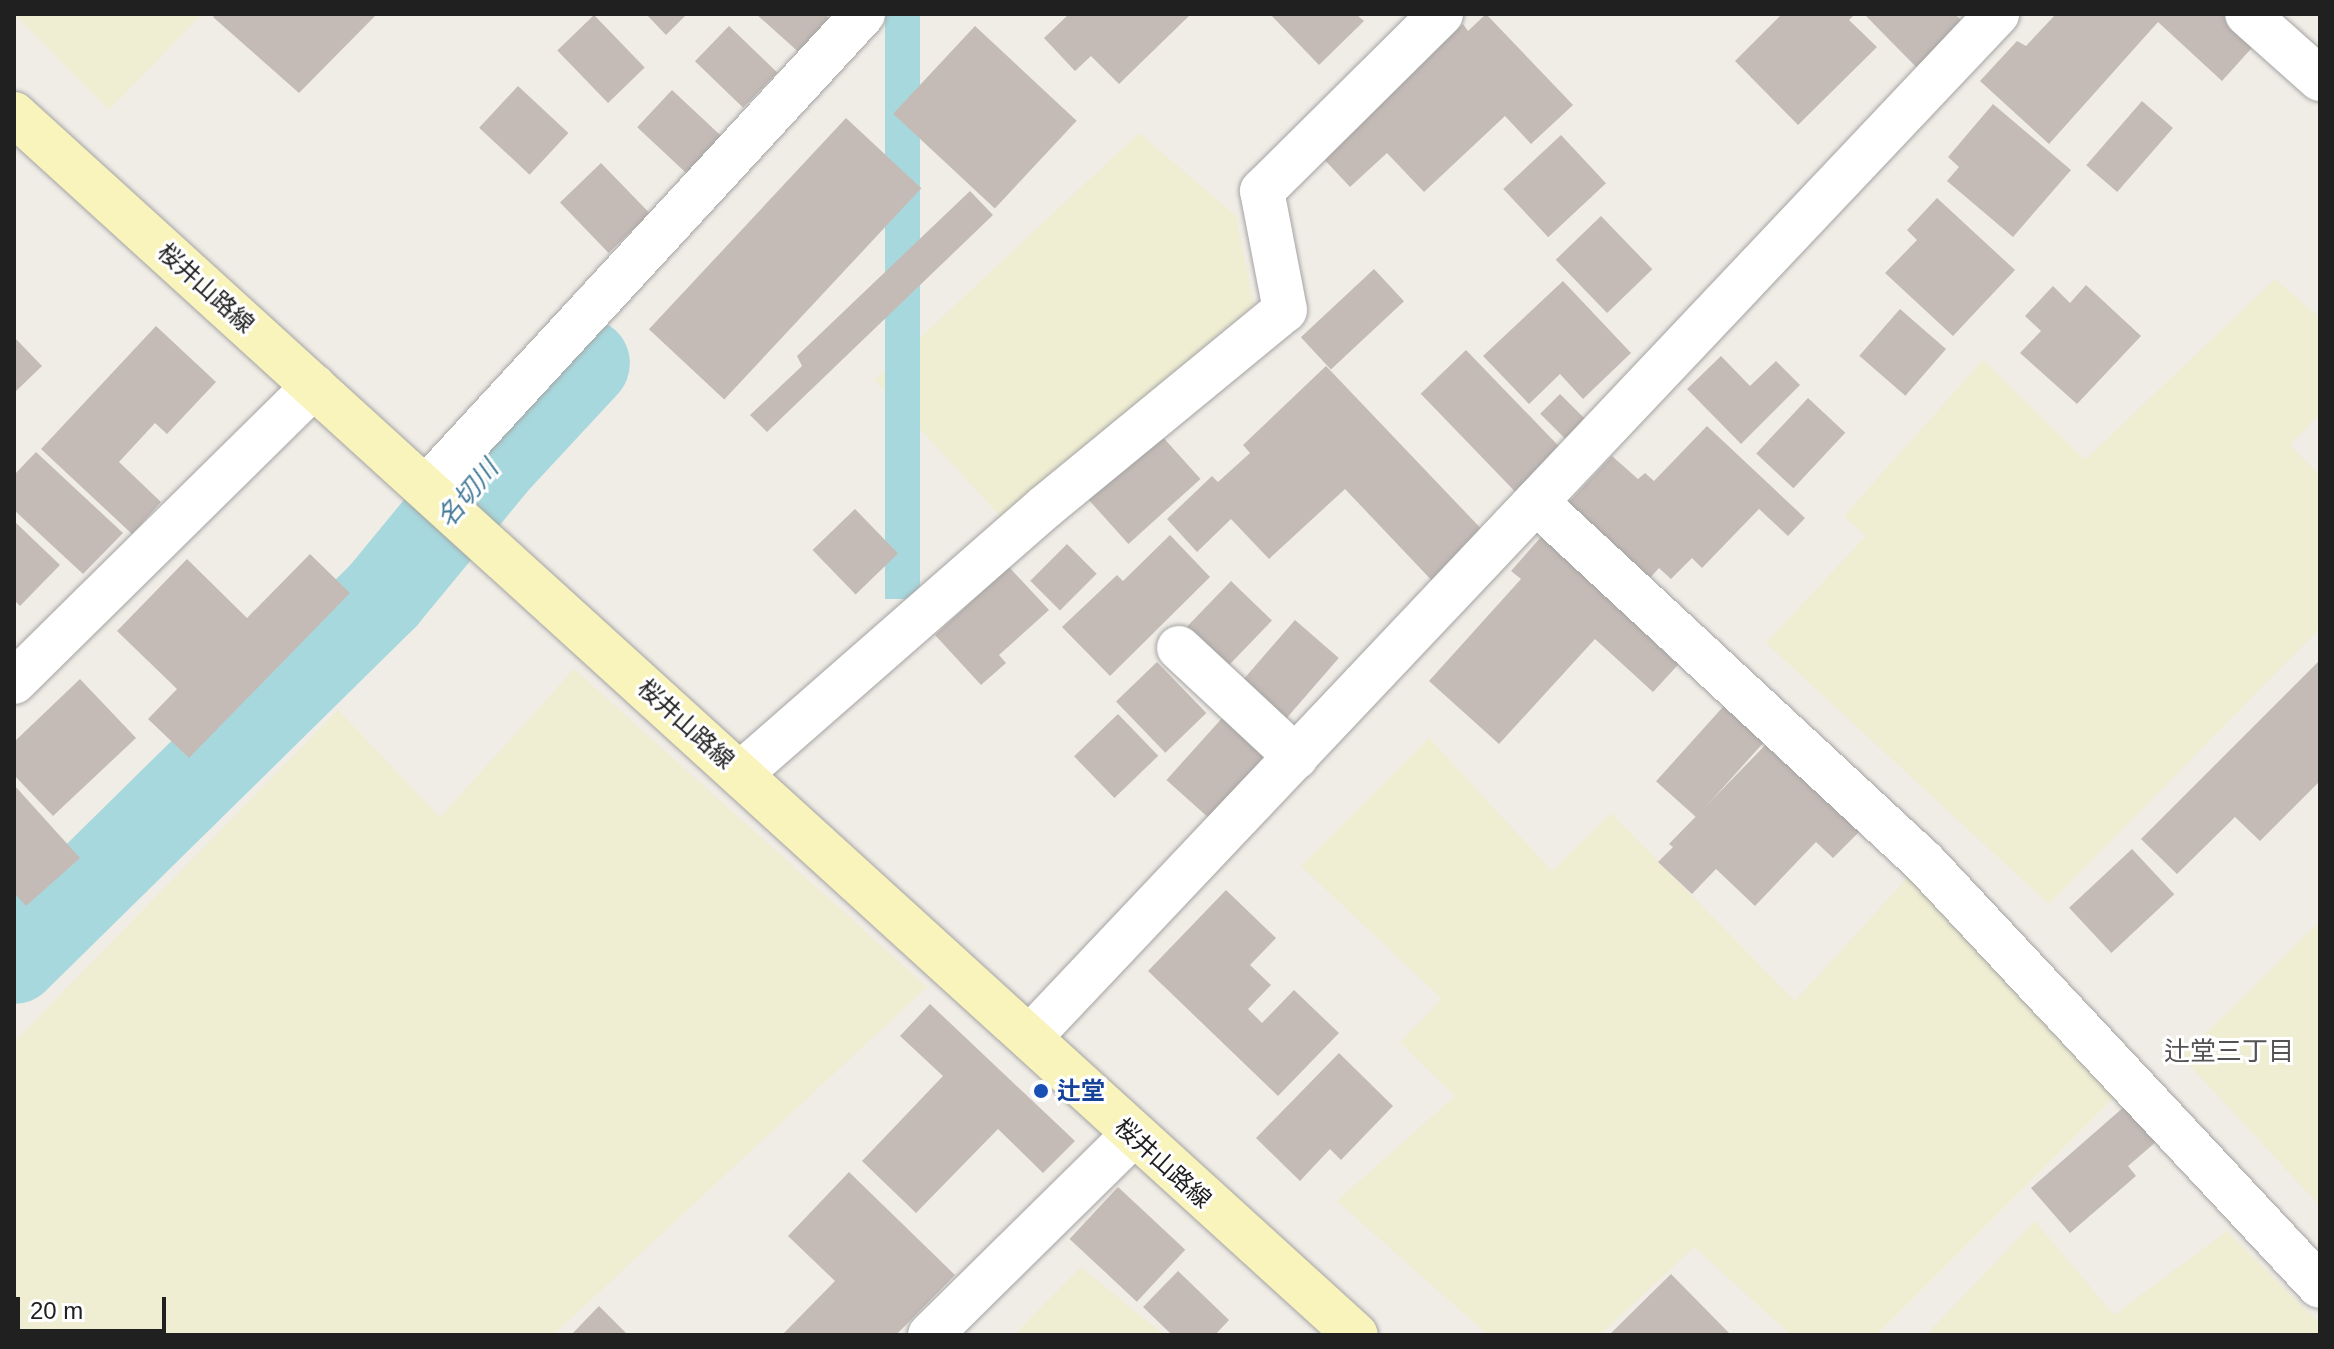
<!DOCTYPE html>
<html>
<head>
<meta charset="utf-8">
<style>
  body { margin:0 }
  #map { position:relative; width:2334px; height:1349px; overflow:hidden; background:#f0ece6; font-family:Helvetica,"Noto Sans JP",sans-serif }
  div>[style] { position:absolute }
  .farmland>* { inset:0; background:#efedd2 }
  .water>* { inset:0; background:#a7d8dd; transform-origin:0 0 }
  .river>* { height:90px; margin:-45px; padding:0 45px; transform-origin:45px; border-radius:45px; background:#a7d8dd }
  .building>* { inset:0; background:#c5bbb6; transform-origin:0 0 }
  .roads { filter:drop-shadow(0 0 2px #a4a4a4) drop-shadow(0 0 2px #a4a4a4) }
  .street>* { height:44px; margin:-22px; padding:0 22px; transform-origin:22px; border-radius:22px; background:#fff }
  .secondary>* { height:44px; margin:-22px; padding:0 22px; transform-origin:22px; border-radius:22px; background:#f9f4bc }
  .dots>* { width:22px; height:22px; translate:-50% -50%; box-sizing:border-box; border:4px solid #fff; border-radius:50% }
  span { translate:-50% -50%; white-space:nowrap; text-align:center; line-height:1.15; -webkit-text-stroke:6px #fff; paint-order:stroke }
  .street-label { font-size:24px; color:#202020 }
  .transit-label { font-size:24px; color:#164399; font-weight:700 }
  .left { translate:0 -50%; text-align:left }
  .water-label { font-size:26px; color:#437998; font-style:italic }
  .neighbourhood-label { font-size:26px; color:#535353 }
  .frame { position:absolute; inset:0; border:16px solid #202020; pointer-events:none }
  .scale { position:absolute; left:16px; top:1297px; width:150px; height:36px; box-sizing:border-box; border:4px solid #202020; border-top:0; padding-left:10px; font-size:24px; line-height:28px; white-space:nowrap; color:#202020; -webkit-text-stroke:6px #fff; paint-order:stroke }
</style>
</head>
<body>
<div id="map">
  <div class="farmland">
    <div style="clip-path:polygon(14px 14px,202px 14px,109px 110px)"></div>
    <div style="clip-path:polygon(1139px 133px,1236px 216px,1254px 305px,1002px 518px,875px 380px)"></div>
    <div style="clip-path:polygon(2275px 279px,2320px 318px,2320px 414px,2290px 445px,2320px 476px,2320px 628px,2049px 904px,1766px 643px,1866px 536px,1844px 516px,1983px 360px,2085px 460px)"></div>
    <div style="clip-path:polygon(574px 669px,927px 987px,553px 1335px,14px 1335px,14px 1042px,338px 710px,440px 817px)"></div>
    <div style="clip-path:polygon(1429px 738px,1552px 871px,1611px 813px,1795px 1001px,1909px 876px,2117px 1094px,1876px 1335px,1791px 1335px,1694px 1247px,1600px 1335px,1488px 1335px,1337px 1201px,1455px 1096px,1400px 1042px,1442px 999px,1301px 866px)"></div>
    <div style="clip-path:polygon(2320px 921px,2320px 1206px,2182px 1057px)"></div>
    <div style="clip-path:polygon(2035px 1221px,2114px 1315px,2227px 1231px,2320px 1324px,2320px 1335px,1926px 1335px)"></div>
    <div style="clip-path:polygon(1081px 1267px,1164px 1335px,1014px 1335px)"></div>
  </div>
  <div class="water">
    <div style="left:885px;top:14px;width:35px;height:585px"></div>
  </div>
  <div class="river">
    <div style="left:14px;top:959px;width:518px;rotate:-44.53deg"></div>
    <div style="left:383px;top:596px;width:176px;rotate:-50.5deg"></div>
    <div style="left:495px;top:460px;width:132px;rotate:-47.1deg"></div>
  </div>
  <div class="building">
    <div style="clip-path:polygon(216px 14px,377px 14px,299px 93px,213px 17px)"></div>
    <div style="clip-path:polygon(646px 14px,687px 14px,666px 35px)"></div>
    <div style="clip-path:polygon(756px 14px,824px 14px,833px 22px,803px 56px)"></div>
    <div style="clip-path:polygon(1069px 14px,1191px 14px,1119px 84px,1091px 56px,1075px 71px,1044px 38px)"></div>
    <div style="clip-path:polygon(1270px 14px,1356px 14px,1364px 21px,1319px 65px)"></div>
    <div style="clip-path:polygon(1486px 14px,1573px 105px,1531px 144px,1505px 116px,1424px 192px,1387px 153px,1350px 187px,1321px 156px,1463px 24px,1468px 31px)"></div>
    <div style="clip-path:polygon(1782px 14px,1855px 14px,1849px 20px,1877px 47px,1798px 125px,1735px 61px)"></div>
    <div style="clip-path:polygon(1864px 14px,1955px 14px,1970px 30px,1924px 75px)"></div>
    <div style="clip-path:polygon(2056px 14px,2228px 14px,2258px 41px,2222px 81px,2158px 22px,2049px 144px,1980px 81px,2017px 41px,2026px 46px)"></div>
    <div style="left:594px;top:15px;width:73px;height:51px;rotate:46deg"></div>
    <div style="left:729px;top:26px;width:67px;height:49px;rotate:44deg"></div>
    <div style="left:975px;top:26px;width:139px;height:120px;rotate:43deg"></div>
    <div style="left:518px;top:86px;width:69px;height:57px;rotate:43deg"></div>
    <div style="left:672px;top:90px;width:71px;height:51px;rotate:43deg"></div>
    <div style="left:2142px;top:101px;width:41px;height:85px;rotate:41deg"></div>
    <div style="clip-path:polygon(1993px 104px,2071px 170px,2013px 237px,1947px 181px,1959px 167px,1948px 157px)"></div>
    <div style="left:846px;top:118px;width:103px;height:289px;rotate:43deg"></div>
    <div style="left:1561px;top:135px;width:66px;height:79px;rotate:47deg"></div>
    <div style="left:601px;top:163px;width:70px;height:57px;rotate:46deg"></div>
    <div style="clip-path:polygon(970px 191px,993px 215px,767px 432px,750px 415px,802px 366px,797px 356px)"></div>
    <div style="clip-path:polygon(1937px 198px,2015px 270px,1953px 336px,1885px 273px,1917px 240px,1907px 230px)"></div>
    <div style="left:1601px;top:216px;width:74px;height:63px;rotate:46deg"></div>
    <div style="left:1374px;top:269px;width:44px;height:100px;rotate:47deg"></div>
    <div style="clip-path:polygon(1563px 281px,1631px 353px,1583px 399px,1560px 374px,1529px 404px,1483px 356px)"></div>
    <div style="clip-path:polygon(2086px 285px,2141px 336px,2077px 404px,2020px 353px,2041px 331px,2025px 316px,2053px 286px,2070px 303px)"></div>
    <div style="left:1900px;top:309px;width:61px;height:62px;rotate:41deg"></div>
    <div style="clip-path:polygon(156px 326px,216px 382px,167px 434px,155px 423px,119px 462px,161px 502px,132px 534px,41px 449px)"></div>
    <div style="clip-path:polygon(14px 337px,42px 366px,14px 393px)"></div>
    <div style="left:1466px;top:350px;width:142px;height:63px;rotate:46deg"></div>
    <div style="clip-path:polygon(1721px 356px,1750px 386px,1776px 361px,1800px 385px,1741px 444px,1687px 389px)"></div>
    <div style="clip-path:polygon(1326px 366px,1490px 538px,1438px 587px,1345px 489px,1269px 559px,1231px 519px,1197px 552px,1167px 519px,1212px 476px,1218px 482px,1250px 453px,1243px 445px)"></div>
    <div style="left:1560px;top:394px;width:45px;height:28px;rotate:45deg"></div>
    <div style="left:1808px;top:398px;width:51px;height:76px;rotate:43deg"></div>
    <div style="left:1151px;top:424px;width:74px;height:97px;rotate:48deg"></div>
    <div style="clip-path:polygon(1707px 426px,1805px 518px,1788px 536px,1759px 509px,1702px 568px,1692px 558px,1671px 579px,1659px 568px,1649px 579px,1568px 503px,1612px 456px,1638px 479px,1645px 473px,1654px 481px)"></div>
    <div style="clip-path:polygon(36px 452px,123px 533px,83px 574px,14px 510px,14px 475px)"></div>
    <div style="left:855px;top:509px;width:62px;height:59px;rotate:46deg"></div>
    <div style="clip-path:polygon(14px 521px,60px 565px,20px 606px,14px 600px)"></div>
    <div style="clip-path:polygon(1547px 530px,1687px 655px,1653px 692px,1595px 639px,1499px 744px,1429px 681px,1521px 579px,1511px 571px)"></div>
    <div style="clip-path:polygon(1170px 535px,1210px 577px,1110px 676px,1062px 627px,1117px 575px,1123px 581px)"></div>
    <div style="left:1067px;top:544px;width:42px;height:52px;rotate:45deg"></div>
    <div style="clip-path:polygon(310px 554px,350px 593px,189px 758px,148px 719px,177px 689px,117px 631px,187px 559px,247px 618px)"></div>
    <div style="clip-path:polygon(1009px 567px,1049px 610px,999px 655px,1006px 663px,981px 685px,935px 635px)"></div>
    <div style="left:1231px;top:581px;width:57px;height:68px;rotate:44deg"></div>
    <div style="left:1295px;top:620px;width:58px;height:82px;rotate:41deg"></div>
    <div style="clip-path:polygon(2320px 660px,2320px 781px,2260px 841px,2235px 817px,2177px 874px,2141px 839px)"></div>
    <div style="left:1157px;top:662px;width:71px;height:57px;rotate:46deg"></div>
    <div style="clip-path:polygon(80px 679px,136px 738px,53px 816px,14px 775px,14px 742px)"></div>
    <div style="left:1731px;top:698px;width:54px;height:112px;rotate:42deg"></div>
    <div style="left:1118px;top:714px;width:58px;height:61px;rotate:46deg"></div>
    <div style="left:1224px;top:716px;width:57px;height:86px;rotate:42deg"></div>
    <div style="clip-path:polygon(1776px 734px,1868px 823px,1833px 858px,1816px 842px,1755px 906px,1716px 869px,1692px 894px,1658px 862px,1673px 847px,1669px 844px)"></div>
    <div style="clip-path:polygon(14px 785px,80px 858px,26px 906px,14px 893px)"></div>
    <div style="left:2132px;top:849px;width:62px;height:86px;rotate:47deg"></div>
    <div style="clip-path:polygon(1226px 890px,1276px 938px,1250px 965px,1271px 985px,1248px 1009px,1262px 1023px,1294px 990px,1339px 1033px,1278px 1096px,1148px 971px)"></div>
    <div style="clip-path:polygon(930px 1004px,1075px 1141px,1043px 1173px,998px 1129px,916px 1213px,862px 1161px,943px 1076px,900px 1036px)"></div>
    <div style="clip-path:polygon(1339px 1053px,1393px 1106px,1341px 1160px,1330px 1149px,1300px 1181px,1256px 1138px)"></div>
    <div style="clip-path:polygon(2125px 1106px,2157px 1141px,2128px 1166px,2136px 1176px,2070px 1233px,2031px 1188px)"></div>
    <div style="clip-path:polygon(849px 1172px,955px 1275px,896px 1335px,782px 1335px,835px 1281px,788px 1236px)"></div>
    <div style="left:1118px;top:1187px;width:92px;height:71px;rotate:43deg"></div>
    <div style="clip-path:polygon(1178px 1271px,1229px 1320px,1215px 1335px,1172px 1335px,1143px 1307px)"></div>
    <div style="clip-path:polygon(1671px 1274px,1731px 1335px,1609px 1335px)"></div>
    <div style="clip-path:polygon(599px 1306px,628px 1335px,571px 1335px)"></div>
  </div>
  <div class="roads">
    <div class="street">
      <div style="left:2247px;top:14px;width:98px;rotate:41.7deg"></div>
      <div style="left:426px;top:488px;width:645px;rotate:-47.33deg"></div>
      <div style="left:1536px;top:502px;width:529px;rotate:42.86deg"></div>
      <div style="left:1924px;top:862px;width:580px;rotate:46.96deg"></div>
      <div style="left:1179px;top:648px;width:160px;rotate:43deg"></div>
      <div style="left:14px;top:682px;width:421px;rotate:-44.6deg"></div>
      <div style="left:740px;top:774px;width:405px;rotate:-41.2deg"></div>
      <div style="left:1045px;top:507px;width:310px;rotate:-39.4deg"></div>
      <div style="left:1285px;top:310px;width:121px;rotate:-100.9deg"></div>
      <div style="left:1262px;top:191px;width:252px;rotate:-44.7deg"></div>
      <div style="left:1030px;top:1037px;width:1408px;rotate:-46.61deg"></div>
      <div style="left:930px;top:1335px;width:284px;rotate:-44.6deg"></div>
    </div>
    <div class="secondary">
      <div style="left:14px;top:114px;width:1814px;rotate:42.3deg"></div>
    </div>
  </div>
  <div class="dots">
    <div style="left:1041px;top:1091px;background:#1a4fb4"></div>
  </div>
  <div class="street-label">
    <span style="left:206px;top:288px;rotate:42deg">桜井山路線</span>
    <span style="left:686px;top:724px;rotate:42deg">桜井山路線</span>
    <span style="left:1163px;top:1163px;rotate:42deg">桜井山路線</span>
  </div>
  <div class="transit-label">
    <span class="left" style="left:1057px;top:1091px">辻堂</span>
  </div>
  <div class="water-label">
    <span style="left:468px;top:494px;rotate:-50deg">名切川</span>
  </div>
  <div class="neighbourhood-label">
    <span style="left:2229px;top:1052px">辻堂三丁目</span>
  </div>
  <div class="frame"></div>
  <div class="scale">20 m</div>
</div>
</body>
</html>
